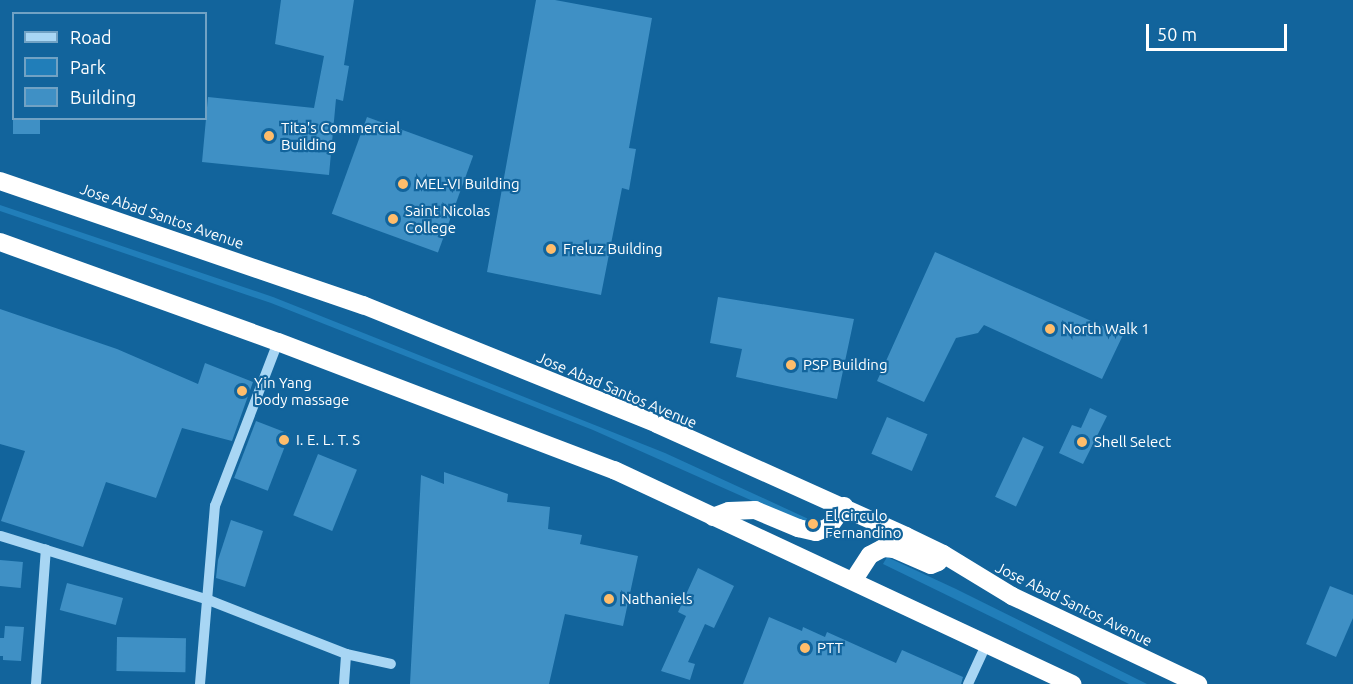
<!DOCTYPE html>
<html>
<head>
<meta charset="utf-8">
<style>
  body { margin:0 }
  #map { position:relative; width:1353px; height:684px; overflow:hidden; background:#12649c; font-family:Ubuntu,sans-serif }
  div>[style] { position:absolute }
  .green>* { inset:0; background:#217eb9 }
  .building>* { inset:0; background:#3f90c5; transform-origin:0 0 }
  .minor>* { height:10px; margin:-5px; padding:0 5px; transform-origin:5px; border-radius:5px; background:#a8d6f4 }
  .highway>* { height:18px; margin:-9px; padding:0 9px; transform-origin:9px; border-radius:9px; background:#fff }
  .dots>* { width:16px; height:16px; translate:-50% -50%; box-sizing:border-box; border:3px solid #12649c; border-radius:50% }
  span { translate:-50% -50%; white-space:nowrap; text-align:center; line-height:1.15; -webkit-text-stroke:4.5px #12649c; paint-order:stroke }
  .poi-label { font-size:15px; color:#fff }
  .left { translate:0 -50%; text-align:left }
  .street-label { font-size:15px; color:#fff }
  .legend { position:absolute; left:12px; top:12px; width:195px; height:108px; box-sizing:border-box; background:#12649c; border:2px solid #71a2c4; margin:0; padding:8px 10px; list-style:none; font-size:18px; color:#fff }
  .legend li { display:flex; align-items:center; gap:12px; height:30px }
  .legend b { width:30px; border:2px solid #71a2c4 }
  .scale { position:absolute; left:1146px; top:24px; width:141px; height:27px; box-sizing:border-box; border:3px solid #fff; border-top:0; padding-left:8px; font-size:18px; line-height:21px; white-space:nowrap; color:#fff; -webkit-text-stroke:4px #12649c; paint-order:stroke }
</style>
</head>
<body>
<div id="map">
  <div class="green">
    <div style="clip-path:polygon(0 205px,273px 297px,665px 453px,815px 522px,813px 527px,802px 523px,593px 430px,271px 303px,0 211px)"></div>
    <div style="clip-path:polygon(887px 557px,956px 589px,1147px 684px,1129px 684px,883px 564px)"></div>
  </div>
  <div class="building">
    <div style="clip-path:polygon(281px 0,354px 0,344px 65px,349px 66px,343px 101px,336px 99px,329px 175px,202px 162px,208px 97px,314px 108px,324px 56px,275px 44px)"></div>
    <div style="clip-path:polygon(536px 0,555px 0,652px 18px,629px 148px,636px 149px,629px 190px,622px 188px,601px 295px,487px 272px)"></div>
    <div style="left:367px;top:117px;width:113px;height:103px;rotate:20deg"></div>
    <div style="left:13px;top:118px;width:27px;height:16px"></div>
    <div style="clip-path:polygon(935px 252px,1123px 335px,1102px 379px,984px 325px,978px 333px,956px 338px,924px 402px,877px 381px)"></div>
    <div style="clip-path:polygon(718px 297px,854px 319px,837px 399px,736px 377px,742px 349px,710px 343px)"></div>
    <div style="clip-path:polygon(0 309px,117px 349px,198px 384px,205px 363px,253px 382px,232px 441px,182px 428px,156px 498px,106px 482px,83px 547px,1px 521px,25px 451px,0 444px)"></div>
    <div style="clip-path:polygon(1090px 408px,1107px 416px,1083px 464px,1059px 453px,1072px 425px,1081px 428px)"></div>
    <div style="left:887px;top:417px;width:44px;height:40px;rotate:23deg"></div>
    <div style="left:256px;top:421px;width:36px;height:61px;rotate:21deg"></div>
    <div style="left:1023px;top:437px;width:23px;height:66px;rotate:25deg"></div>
    <div style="left:318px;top:454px;width:42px;height:66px;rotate:22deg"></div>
    <div style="clip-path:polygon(444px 472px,508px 494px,507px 502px,550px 507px,548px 529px,582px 535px,580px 544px,638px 556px,623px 626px,565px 614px,549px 684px,410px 684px,421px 475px,444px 484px)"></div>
    <div style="clip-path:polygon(231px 520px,263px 531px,245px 587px,216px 578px,218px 560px)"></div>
    <div style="left:0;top:560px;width:23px;height:26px;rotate:5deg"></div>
    <div style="clip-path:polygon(698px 568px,734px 586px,714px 628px,705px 624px,688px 662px,695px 664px,690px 680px,661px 671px,686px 616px,678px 612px)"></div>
    <div style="left:67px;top:583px;width:58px;height:28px;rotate:15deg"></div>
    <div style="clip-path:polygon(1330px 586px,1353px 595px,1353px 618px,1336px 657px,1306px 644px)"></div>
    <div style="clip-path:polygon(769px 617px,802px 631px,803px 627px,825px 637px,827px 632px,896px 663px,902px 650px,963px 677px,961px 684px,743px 684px)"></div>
    <div style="clip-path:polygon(5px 626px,24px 627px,21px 661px,3px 660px,3px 656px,0 656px,0 638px,4px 638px)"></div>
    <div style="left:117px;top:637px;width:69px;height:34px;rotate:1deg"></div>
  </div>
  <div class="minor">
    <div style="left:1px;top:536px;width:214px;rotate:17.1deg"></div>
    <div style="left:206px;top:599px;width:150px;rotate:21.4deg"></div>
    <div style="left:346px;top:654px;width:46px;rotate:12.5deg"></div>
    <div style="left:36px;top:684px;width:135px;rotate:-85.8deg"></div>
    <div style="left:200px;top:684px;width:179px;rotate:-85.2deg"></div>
    <div style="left:215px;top:506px;width:176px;rotate:-69deg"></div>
    <div style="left:344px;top:684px;width:30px;rotate:-86deg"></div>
    <div style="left:968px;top:684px;width:43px;rotate:-65.2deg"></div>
  </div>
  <div class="highway">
    <div style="left:0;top:181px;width:384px;rotate:18.9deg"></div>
    <div style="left:363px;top:305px;width:317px;rotate:22deg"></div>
    <div style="left:657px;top:424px;width:273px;rotate:24.2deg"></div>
    <div style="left:906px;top:536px;width:41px;rotate:25.9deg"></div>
    <div style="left:943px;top:554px;width:81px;rotate:31.3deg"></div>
    <div style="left:1012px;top:596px;width:206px;rotate:25.3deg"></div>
    <div style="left:0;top:242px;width:295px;rotate:19.8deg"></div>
    <div style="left:278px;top:342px;width:360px;rotate:20.9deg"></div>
    <div style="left:614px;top:470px;width:506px;rotate:25.04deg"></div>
    <div style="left:713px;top:517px;width:17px;rotate:-21deg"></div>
    <div style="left:729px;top:511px;width:26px;rotate:-2deg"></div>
    <div style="left:755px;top:510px;width:47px;rotate:22.7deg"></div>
    <div style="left:798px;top:528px;width:18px;rotate:13deg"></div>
    <div style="left:816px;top:532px;width:14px;rotate:-21deg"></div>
    <div style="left:829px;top:527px;width:26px;rotate:-54deg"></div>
    <div style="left:853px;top:581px;width:31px;rotate:-57deg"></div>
    <div style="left:870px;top:555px;width:15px;rotate:-28deg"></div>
    <div style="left:883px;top:548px;width:11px;rotate:5deg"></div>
    <div style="left:894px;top:549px;width:40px;rotate:23.4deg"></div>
    <div style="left:931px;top:565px;width:8px;rotate:-23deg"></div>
    <div style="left:938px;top:562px;width:9px;rotate:-58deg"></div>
  </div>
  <div class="dots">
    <div style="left:269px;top:136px;background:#ffbd6b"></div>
    <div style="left:403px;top:184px;background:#ffbd6b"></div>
    <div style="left:393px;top:219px;background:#ffbd6b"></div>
    <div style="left:551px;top:249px;background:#ffbd6b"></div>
    <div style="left:1050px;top:329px;background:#ffbd6b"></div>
    <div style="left:791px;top:365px;background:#ffbd6b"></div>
    <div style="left:242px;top:391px;background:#ffbd6b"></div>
    <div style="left:284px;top:440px;background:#ffbd6b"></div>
    <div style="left:1082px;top:442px;background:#ffbd6b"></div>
    <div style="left:813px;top:524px;background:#ffbd6b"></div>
    <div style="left:609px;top:599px;background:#ffbd6b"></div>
    <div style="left:805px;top:648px;background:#ffbd6b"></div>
  </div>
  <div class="poi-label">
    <span class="left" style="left:281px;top:136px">Tita's Commercial<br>Building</span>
    <span class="left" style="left:415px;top:184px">MEL-VI Building</span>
    <span class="left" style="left:405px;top:219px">Saint Nicolas<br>College</span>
    <span class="left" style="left:563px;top:249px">Freluz Building</span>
    <span class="left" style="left:1062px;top:329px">North Walk 1</span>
    <span class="left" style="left:803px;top:365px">PSP Building</span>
    <span class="left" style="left:254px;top:391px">Yin Yang<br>body massage</span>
    <span class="left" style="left:296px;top:440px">I. E. L. T. S</span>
    <span class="left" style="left:1094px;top:442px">Shell Select</span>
    <span class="left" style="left:825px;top:524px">El Circulo<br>Fernandino</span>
    <span class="left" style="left:621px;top:599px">Nathaniels</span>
    <span class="left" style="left:817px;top:648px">PTT</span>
  </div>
  <div class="street-label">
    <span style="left:162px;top:216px;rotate:19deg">Jose Abad Santos Avenue</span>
    <span style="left:617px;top:390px;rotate:23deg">Jose Abad Santos Avenue</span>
    <span style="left:1074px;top:604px;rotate:26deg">Jose Abad Santos Avenue</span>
  </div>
  <ul class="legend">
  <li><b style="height:8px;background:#a8d6f4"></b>Road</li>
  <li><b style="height:16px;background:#217eb9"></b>Park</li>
  <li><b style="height:16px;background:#3f90c5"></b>Building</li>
  </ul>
  <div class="scale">50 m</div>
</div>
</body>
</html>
